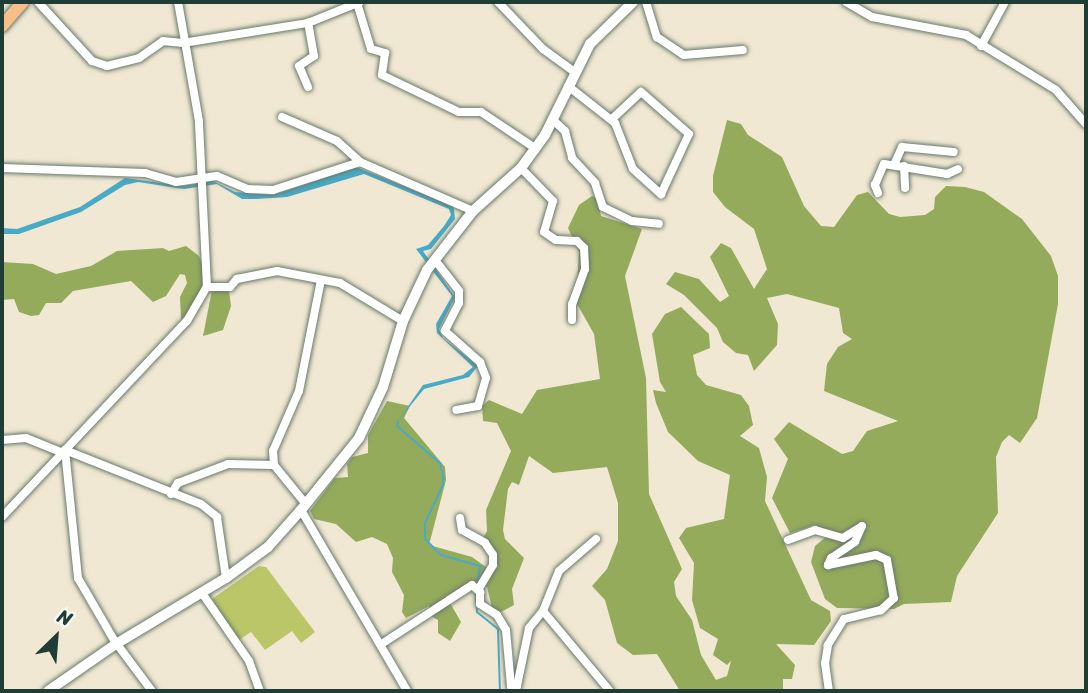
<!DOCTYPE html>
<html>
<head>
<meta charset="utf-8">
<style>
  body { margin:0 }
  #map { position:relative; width:1088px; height:693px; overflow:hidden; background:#f0e8d2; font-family:Sriracha,sans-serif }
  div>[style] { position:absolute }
  .green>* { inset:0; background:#bbc668 }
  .forest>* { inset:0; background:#94ab5c }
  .water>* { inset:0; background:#48aac7 }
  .stream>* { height:2px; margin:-1px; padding:0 1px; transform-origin:1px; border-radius:1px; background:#48aac7 }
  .roads { filter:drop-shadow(0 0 2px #68796b) drop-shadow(0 0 2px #68796b) }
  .minor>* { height:8px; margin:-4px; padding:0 4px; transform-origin:4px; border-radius:4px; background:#fff }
  .tertiary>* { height:10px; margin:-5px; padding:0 5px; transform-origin:5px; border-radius:5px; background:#fff }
  .primary>* { height:12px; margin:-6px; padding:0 6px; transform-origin:6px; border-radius:6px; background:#f7be88 }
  span { translate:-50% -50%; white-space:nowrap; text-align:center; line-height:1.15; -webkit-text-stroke:6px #f6f6f2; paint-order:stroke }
  .frame { position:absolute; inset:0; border:4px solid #1f3d34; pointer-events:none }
  .north { position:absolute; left:21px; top:602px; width:70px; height:70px; -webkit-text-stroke:5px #f6f6f2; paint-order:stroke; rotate:25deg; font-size:19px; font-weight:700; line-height:28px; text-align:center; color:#1f3d34 }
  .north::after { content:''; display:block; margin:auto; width:24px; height:32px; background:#1f3d34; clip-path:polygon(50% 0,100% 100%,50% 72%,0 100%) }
</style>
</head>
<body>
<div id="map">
  <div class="green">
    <div style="clip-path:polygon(259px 566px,266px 567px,315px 632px,301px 643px,292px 631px,265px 650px,251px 632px,239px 640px,212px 599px)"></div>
  </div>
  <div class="forest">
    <div style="clip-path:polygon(727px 120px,741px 124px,748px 135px,782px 157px,804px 206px,821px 226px,834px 227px,857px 195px,868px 192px,889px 214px,900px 217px,925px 215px,934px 209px,935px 197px,946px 186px,965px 187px,984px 192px,1022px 219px,1051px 256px,1058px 276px,1058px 304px,1037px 418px,1020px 443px,1009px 435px,1002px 442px,996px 457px,998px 513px,957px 576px,951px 602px,904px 604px,894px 609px,837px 608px,825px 599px,811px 562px,815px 546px,832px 532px,815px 525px,790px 533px,772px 498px,788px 459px,774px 439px,789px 422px,842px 454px,853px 451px,867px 431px,898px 421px,824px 391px,827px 364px,838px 347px,852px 339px,843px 333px,839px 308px,787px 294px,767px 298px,778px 324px,777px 345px,754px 371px,748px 355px,736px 353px,723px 342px,717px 328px,684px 295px,666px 284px,675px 272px,699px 279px,720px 302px,729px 296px,710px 257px,721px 243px,731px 248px,754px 289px,767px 269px,754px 229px,725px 207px,713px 192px,713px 176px)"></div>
    <div style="clip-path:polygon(592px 196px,597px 198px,601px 216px,642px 229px,625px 276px,646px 378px,649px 494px,682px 569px,674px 582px,676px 596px,692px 620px,701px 655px,716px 680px,727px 676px,731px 661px,727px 665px,713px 655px,718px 639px,700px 628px,692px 600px,694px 563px,679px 538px,686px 528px,724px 519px,730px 475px,698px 461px,668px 432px,656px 403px,653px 390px,666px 392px,660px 382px,652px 334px,665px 314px,681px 307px,709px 334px,710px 348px,693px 355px,697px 375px,706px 385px,741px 395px,749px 406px,753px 425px,740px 436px,759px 448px,767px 477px,765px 501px,811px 600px,830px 611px,831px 621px,814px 645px,776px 644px,795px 665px,792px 679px,783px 679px,783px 691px,680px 691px,657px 654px,633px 655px,617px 643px,605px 600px,592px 586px,607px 569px,618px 541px,618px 503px,607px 467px,553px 473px,529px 456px,519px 485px,512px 482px,508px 489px,503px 530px,505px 539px,524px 558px,512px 589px,514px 605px,499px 613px,492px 608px,487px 587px,474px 581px,446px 596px,461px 622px,450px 641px,438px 633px,438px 620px,431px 616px,429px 606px,406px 618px,402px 612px,404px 595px,392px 572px,393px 558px,387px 544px,372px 537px,356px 542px,336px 524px,314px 519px,310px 511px,335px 478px,348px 477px,347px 464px,352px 457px,368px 453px,368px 435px,387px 401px,410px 406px,404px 418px,445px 467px,446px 480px,429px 545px,472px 557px,490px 570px,490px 553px,480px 543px,487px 531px,486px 510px,511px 451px,497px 423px,483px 421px,482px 406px,489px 400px,522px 414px,537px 390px,600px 379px,594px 334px,576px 302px,579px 252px,568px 228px,579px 205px)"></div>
    <div style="clip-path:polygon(186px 246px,199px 256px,206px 272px,195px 310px,181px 319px,180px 297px,187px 283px,185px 275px,180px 274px,166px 296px,153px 302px,131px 281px,73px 291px,61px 303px,46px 303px,39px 315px,31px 316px,19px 312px,14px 299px,2px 300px,2px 262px,33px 264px,56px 274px,91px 266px,117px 251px,163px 248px,169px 251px)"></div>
    <div style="clip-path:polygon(212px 290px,229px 291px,231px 306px,223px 330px,203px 336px)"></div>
  </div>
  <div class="water">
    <div style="clip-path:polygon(356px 167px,453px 206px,454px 210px,455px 219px,431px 249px,423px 251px,455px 297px,439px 329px,443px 338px,478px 366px,469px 377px,424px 389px,397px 422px,423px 385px,463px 375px,473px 367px,437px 333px,436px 324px,452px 296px,416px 249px,428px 245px,444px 226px,451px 215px,449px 209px,364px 174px,287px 197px,256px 199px,242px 199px,217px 184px,184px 189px,138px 182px,125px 185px,81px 212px,19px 234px,2px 234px,2px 228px,17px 229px,80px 207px,125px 178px,184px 186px,213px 181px,235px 192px,273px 195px)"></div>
  </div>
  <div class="stream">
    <div style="left:398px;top:421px;width:5px;rotate:101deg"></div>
    <div style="left:397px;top:426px;width:57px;rotate:40.7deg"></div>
    <div style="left:440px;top:463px;width:11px;rotate:75deg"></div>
    <div style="left:443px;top:474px;width:11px;rotate:90deg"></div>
    <div style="left:443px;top:485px;width:42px;rotate:115.3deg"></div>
    <div style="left:425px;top:523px;width:16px;rotate:90deg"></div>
    <div style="left:425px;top:539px;width:23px;rotate:45deg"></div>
    <div style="left:441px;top:555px;width:41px;rotate:15.8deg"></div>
    <div style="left:480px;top:566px;width:18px;rotate:99deg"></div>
    <div style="left:476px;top:593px;width:19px;rotate:87deg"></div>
    <div style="left:477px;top:612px;width:27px;rotate:39deg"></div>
    <div style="left:498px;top:629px;width:62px;rotate:88.2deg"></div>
  </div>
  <div class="roads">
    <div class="minor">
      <div style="left:38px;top:2px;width:80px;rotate:47.5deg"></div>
      <div style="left:92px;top:61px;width:16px;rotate:18deg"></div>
      <div style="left:107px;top:66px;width:33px;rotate:-14deg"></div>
      <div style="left:139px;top:58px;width:29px;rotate:-35deg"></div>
      <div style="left:163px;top:41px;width:20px;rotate:6deg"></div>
      <div style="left:183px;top:43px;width:127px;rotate:-9.1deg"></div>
      <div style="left:308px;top:23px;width:56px;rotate:-22deg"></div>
      <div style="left:498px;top:2px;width:65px;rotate:46.2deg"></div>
      <div style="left:543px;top:49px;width:39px;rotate:36deg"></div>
      <div style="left:646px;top:2px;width:37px;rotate:73deg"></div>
      <div style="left:657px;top:37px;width:32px;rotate:34deg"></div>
      <div style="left:684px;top:55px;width:59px;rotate:-4.8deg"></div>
      <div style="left:846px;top:2px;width:30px;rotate:30deg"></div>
      <div style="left:872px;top:17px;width:96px;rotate:10.8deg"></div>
      <div style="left:966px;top:35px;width:105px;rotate:31.4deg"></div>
      <div style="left:1056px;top:90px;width:45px;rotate:48.6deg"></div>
      <div style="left:357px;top:3px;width:48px;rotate:73.1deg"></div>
      <div style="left:371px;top:49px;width:15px;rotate:16deg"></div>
      <div style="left:385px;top:53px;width:22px;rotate:98deg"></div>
      <div style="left:382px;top:75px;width:85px;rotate:25.7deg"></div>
      <div style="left:459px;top:112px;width:22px"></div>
      <div style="left:481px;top:112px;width:65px;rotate:33.7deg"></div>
      <div style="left:981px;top:46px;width:50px;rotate:-61.4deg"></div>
      <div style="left:568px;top:86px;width:60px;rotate:38.2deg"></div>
      <div style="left:615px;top:123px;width:49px;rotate:68.6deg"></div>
      <div style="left:633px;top:169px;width:38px;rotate:42deg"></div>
      <div style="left:661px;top:194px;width:66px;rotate:-65deg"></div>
      <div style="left:689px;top:134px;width:64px;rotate:-138.8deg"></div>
      <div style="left:641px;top:92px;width:40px;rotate:137deg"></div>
      <div style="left:308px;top:87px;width:23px;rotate:-113deg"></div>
      <div style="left:299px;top:66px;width:18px;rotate:-34deg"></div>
      <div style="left:314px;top:56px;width:34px;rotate:-100deg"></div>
      <div style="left:282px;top:117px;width:60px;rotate:23.6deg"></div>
      <div style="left:337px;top:141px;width:31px;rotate:42deg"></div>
      <div style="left:552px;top:119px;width:18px;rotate:43deg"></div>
      <div style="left:565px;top:131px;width:28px;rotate:75deg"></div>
      <div style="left:572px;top:158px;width:34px;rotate:47deg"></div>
      <div style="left:595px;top:183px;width:25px;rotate:72deg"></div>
      <div style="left:603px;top:207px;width:32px;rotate:26deg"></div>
      <div style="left:632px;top:221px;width:27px;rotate:6deg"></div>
      <div style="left:894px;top:165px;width:20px;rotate:-66deg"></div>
      <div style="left:902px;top:147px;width:52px;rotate:5.5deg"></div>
      <div style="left:904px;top:166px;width:22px;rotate:87deg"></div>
      <div style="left:2px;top:168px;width:143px;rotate:2deg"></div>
      <div style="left:145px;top:173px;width:32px;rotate:16deg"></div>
      <div style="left:176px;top:182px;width:41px;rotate:-8.3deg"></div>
      <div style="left:217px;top:176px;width:33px;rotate:23deg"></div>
      <div style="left:247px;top:189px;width:26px;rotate:2deg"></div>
      <div style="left:273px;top:190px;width:91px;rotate:-17.8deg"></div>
      <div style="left:360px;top:162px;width:123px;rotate:23.4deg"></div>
      <div style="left:521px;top:168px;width:46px;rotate:45.9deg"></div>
      <div style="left:553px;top:201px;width:32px;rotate:106deg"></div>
      <div style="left:544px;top:232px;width:14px;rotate:34deg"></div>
      <div style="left:556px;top:240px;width:21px;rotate:3deg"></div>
      <div style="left:577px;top:241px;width:10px;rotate:45deg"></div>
      <div style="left:584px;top:248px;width:21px;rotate:87deg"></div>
      <div style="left:585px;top:269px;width:37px;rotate:110deg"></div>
      <div style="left:572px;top:304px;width:16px;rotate:90deg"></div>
      <div style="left:878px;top:193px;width:9px;rotate:-111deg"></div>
      <div style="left:875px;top:185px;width:23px;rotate:-67deg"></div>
      <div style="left:884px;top:164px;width:64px;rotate:9deg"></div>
      <div style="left:947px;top:174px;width:12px;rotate:-24deg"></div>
      <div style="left:435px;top:260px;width:39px;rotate:52deg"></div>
      <div style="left:459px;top:291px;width:12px;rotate:90deg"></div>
      <div style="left:459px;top:303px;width:31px;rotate:117deg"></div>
      <div style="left:445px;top:331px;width:47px;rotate:41.5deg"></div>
      <div style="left:480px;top:362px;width:17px;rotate:69deg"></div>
      <div style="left:486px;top:378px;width:29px;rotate:106deg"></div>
      <div style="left:478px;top:406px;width:22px;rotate:170deg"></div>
      <div style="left:207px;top:287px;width:23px"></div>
      <div style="left:230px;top:287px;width:11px;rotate:-49deg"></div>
      <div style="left:237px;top:279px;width:41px;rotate:-11.3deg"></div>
      <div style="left:277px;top:271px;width:64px;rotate:10.8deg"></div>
      <div style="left:340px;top:283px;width:74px;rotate:31.1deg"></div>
      <div style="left:2px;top:440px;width:24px;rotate:-5deg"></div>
      <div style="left:26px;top:438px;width:40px;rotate:22deg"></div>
      <div style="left:65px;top:450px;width:129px;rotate:84.2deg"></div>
      <div style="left:78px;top:578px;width:72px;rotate:59.9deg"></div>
      <div style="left:114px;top:640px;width:64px;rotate:53.3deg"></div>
      <div style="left:65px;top:450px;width:146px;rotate:21.7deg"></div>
      <div style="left:201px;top:504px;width:21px;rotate:39deg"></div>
      <div style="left:217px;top:517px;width:62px;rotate:81.6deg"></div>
      <div style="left:171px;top:494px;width:13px;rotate:-58deg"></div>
      <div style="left:178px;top:483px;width:53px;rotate:-20.8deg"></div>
      <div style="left:228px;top:464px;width:46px;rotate:1.2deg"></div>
      <div style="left:305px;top:503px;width:49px;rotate:-129.2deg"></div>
      <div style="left:274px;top:465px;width:14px;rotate:-94deg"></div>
      <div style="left:273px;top:451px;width:65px;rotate:-66.6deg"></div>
      <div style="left:299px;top:391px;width:113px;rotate:-78.8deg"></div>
      <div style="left:301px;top:510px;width:210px;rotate:59.6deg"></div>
      <div style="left:2px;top:517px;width:270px;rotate:-46.7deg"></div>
      <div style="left:187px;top:321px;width:39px;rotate:-60deg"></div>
      <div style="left:207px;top:287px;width:166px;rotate:-92.8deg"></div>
      <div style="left:199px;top:121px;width:121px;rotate:-100deg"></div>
      <div style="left:460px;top:518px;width:12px;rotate:81deg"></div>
      <div style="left:462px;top:530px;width:26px;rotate:29deg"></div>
      <div style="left:485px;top:543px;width:14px;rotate:56deg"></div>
      <div style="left:493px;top:555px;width:10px;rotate:90deg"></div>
      <div style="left:493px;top:565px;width:29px;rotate:121deg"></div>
      <div style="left:788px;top:540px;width:29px;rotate:-20deg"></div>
      <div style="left:815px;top:530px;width:29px;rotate:16deg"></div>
      <div style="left:843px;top:538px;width:22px;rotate:-32deg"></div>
      <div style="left:862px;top:526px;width:17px;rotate:114deg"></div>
      <div style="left:855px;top:542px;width:29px;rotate:146deg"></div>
      <div style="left:831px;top:558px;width:8px;rotate:113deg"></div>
      <div style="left:828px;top:565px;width:49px;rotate:-11.8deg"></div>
      <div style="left:876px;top:555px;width:12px;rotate:24deg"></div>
      <div style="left:887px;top:560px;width:39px;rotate:80deg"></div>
      <div style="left:894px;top:598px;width:18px;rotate:137deg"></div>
      <div style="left:881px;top:610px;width:38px;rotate:166deg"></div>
      <div style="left:844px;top:619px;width:31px;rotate:122deg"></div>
      <div style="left:828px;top:645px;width:18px;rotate:99deg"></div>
      <div style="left:825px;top:663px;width:28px;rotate:82deg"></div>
      <div style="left:202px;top:593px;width:83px;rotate:55.3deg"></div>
      <div style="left:249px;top:661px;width:32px;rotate:70deg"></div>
      <div style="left:543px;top:611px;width:43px;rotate:-68.2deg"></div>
      <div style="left:559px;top:571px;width:49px;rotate:-40.9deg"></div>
      <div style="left:383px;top:643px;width:106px;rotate:-33.1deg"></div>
      <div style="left:472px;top:585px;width:11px;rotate:41deg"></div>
      <div style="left:480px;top:592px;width:12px;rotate:90deg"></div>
      <div style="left:480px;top:604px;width:20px;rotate:33deg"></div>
      <div style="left:497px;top:615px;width:17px;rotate:59deg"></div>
      <div style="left:506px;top:630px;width:56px;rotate:84.9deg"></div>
      <div style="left:511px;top:686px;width:6px"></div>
      <div style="left:517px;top:686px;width:59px;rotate:-78.3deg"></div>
      <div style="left:529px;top:628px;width:22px;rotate:-51deg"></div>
      <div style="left:543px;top:611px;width:104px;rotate:50.1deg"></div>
    </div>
    <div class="tertiary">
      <div style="left:48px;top:691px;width:83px;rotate:-34.7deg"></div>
      <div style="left:116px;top:644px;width:128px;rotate:-31deg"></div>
      <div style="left:226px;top:578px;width:52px;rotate:-36.4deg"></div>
      <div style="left:268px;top:547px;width:50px;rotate:-48.3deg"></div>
      <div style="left:301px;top:510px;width:92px;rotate:-51.1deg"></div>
      <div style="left:359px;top:438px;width:56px;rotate:-64.8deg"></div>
      <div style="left:383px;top:387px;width:69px;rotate:-73.1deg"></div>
      <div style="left:403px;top:321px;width:56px;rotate:-64.8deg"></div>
      <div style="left:427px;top:270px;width:75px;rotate:-52.1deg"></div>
      <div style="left:473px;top:211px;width:64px;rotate:-41.9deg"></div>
      <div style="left:521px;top:168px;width:41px;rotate:-54deg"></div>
      <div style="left:545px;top:135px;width:102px;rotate:-63.7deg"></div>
      <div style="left:590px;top:44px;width:60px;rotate:-44.3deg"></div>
    </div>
    <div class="primary">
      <div style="left:2px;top:26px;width:32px;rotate:-49deg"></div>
    </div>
  </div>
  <div class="frame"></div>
  <div class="north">N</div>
</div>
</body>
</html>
